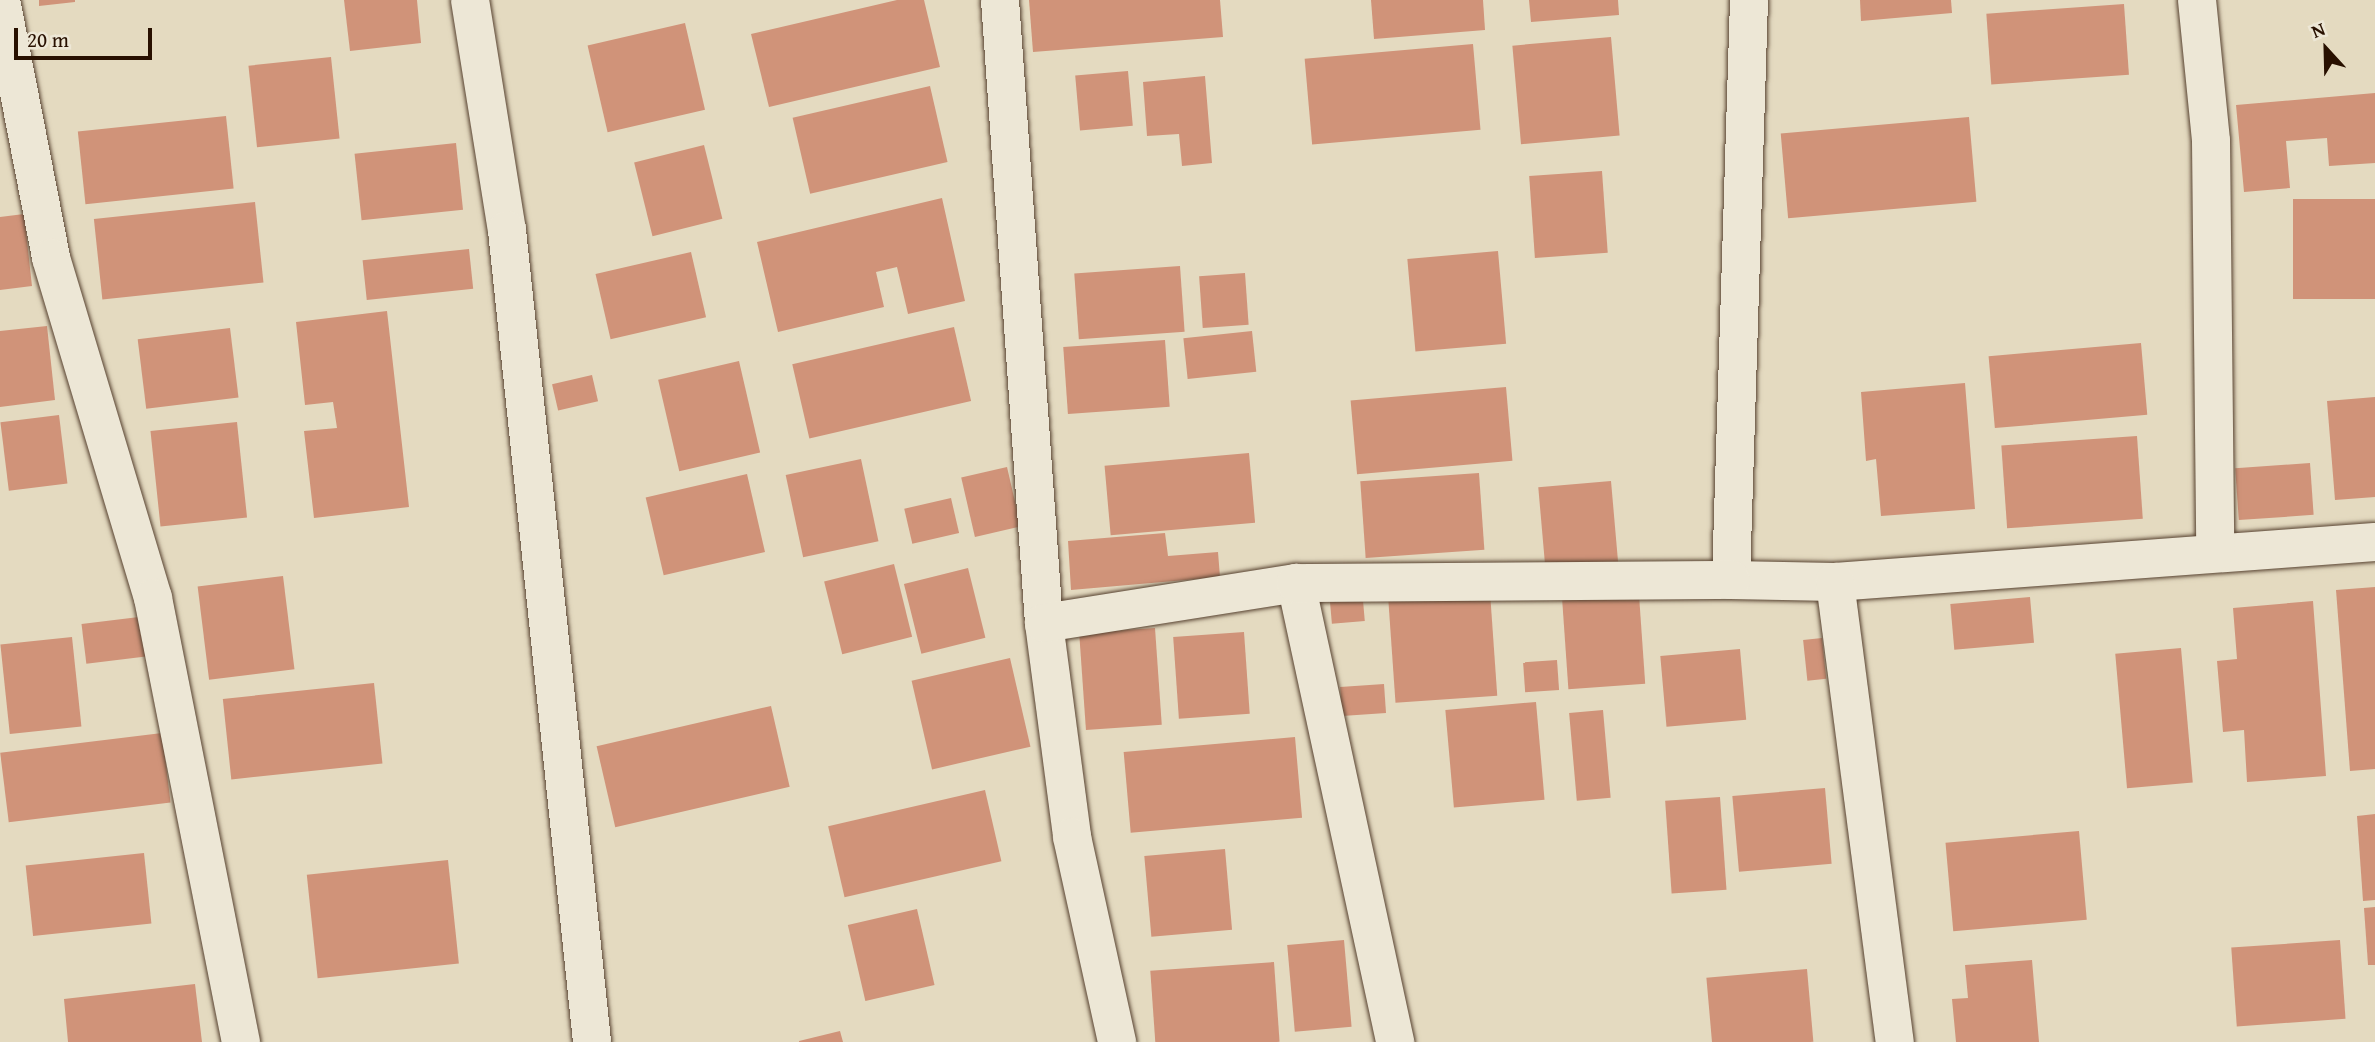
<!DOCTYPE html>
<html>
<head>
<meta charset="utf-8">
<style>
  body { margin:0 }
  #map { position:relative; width:2375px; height:1042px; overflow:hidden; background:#e4dac0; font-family:"Gentium Book Plus",serif }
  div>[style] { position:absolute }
  .building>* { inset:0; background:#d09379; transform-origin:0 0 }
  .roads { filter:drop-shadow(0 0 2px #574230) drop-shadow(0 0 2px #574230) }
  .minor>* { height:38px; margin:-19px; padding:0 19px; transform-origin:19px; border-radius:19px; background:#ede7d6 }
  span { translate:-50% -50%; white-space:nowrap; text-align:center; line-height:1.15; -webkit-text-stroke:7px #ede7d6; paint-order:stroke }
  .north { position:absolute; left:2291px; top:14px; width:70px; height:70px; -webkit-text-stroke:5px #ede7d6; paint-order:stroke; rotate:338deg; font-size:19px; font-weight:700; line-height:28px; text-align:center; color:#281000 }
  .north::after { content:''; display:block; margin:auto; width:24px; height:32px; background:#281000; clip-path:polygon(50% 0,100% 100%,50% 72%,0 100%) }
  .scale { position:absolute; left:14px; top:28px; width:138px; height:32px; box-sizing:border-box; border:4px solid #281000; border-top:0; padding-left:9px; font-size:21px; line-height:24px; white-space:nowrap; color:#281000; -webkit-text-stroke:5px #ede7d6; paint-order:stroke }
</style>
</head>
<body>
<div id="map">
  <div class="building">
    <div style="clip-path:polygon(39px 0,75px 0,75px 2px,39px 6px)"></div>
    <div style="clip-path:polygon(344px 0,417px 0,421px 43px,350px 51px)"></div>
    <div style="clip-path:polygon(897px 0,924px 0,940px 67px,769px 107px,751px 34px)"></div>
    <div style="clip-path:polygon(1029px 0,1220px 0,1223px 37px,1033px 52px)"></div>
    <div style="clip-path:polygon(1371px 0,1483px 0,1485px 30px,1374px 39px)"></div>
    <div style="clip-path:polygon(1529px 0,1618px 0,1619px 15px,1531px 22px)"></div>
    <div style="clip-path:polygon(1860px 0,1951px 0,1952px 13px,1861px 21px)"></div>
    <div style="left:2124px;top:4px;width:71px;height:138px;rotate:86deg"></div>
    <div style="left:685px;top:23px;width:89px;height:100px;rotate:77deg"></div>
    <div style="left:1611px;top:37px;width:99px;height:99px;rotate:85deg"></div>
    <div style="left:1473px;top:44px;width:86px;height:169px;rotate:85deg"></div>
    <div style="left:331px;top:57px;width:82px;height:83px;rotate:84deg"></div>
    <div style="left:1128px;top:71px;width:55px;height:53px;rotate:85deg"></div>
    <div style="clip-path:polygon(1205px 76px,1212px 163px,1182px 166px,1179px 134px,1147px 136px,1143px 82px)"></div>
    <div style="left:930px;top:86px;width:78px;height:141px;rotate:77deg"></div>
    <div style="clip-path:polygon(2375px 93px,2375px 163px,2329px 166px,2327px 138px,2286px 141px,2290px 188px,2244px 192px,2236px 105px)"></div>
    <div style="left:226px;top:116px;width:73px;height:149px;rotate:84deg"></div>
    <div style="left:1969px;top:117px;width:85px;height:189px;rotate:85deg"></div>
    <div style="left:456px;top:143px;width:67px;height:102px;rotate:84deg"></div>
    <div style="left:704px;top:145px;width:76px;height:72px;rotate:76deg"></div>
    <div style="left:1602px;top:171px;width:82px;height:73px;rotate:86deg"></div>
    <div style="clip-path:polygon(942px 198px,965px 301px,908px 314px,897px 267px,876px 272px,884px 307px,778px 332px,757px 242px)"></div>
    <div style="left:2375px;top:199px;width:100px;height:82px;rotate:90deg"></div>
    <div style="left:255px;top:202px;width:81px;height:162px;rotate:84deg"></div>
    <div style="clip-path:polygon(24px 214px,32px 286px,0 290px,0 217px)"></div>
    <div style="left:469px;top:249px;width:40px;height:107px;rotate:84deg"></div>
    <div style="left:1498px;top:251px;width:93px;height:91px;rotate:85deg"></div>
    <div style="left:691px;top:252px;width:67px;height:98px;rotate:77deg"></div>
    <div style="left:1180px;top:266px;width:66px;height:106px;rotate:86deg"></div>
    <div style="left:1245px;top:273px;width:52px;height:46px;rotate:86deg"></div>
    <div style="clip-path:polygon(387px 311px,409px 507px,314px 518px,304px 431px,337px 428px,333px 402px,305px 405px,296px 322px)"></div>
    <div style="clip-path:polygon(47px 326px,55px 400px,0 407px,0 331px)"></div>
    <div style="left:954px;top:327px;width:76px;height:166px;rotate:77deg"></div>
    <div style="left:230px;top:328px;width:70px;height:93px;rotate:83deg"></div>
    <div style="left:1252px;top:331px;width:41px;height:69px;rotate:84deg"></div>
    <div style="left:1165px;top:340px;width:67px;height:102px;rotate:86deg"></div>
    <div style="left:2141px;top:343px;width:72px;height:153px;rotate:85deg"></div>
    <div style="left:739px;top:361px;width:94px;height:83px;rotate:77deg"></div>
    <div style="left:592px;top:375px;width:27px;height:41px;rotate:77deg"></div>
    <div style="clip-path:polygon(1965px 383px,1975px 509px,1881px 516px,1876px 459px,1866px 461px,1861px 392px)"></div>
    <div style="left:1506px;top:387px;width:74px;height:156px;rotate:85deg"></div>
    <div style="clip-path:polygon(2375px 397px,2375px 497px,2335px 500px,2327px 401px)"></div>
    <div style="left:59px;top:415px;width:69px;height:59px;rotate:83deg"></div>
    <div style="left:237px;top:422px;width:96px;height:87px;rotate:84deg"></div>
    <div style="left:2137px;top:436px;width:83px;height:136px;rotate:86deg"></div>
    <div style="left:1249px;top:453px;width:70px;height:145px;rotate:85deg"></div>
    <div style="left:861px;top:459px;width:84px;height:77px;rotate:78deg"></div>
    <div style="left:2310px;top:463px;width:52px;height:75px;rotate:86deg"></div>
    <div style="left:1007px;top:467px;width:61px;height:47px;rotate:77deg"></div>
    <div style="left:1479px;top:473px;width:77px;height:119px;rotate:86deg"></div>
    <div style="left:747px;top:474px;width:80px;height:104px;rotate:77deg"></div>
    <div style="left:1611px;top:481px;width:91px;height:73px;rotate:85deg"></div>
    <div style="left:951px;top:498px;width:36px;height:48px;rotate:77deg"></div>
    <div style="clip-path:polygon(1165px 533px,1168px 556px,1218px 552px,1220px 577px,1071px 590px,1068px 541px)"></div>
    <div style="left:894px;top:564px;width:75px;height:72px;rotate:76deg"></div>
    <div style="left:968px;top:568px;width:72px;height:66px;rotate:76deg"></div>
    <div style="left:283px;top:576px;width:94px;height:86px;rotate:83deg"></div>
    <div style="clip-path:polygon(2375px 587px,2375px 769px,2350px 771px,2336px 590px)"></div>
    <div style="left:1362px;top:589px;width:32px;height:33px;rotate:85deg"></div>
    <div style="left:1490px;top:592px;width:104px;height:102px;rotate:86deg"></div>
    <div style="left:1639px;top:595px;width:89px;height:77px;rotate:86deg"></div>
    <div style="left:2030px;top:597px;width:46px;height:80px;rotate:85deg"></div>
    <div style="clip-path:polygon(2313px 601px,2326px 776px,2247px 782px,2244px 730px,2223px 732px,2217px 661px,2237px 659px,2233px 608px)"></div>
    <div style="left:147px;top:616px;width:40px;height:66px;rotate:83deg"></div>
    <div style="left:1155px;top:628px;width:97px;height:76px;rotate:86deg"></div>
    <div style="left:1244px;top:632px;width:82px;height:71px;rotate:86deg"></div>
    <div style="left:72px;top:637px;width:90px;height:72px;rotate:84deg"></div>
    <div style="left:1822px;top:638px;width:41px;height:19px;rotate:84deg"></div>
    <div style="left:2181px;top:648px;width:135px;height:66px;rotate:85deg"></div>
    <div style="left:1740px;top:649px;width:71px;height:80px;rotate:85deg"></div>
    <div style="left:1010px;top:658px;width:91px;height:101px;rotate:77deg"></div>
    <div style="left:1557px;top:660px;width:30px;height:34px;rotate:86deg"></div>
    <div style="left:374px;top:683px;width:81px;height:152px;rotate:84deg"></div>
    <div style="left:1384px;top:684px;width:29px;height:44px;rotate:86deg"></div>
    <div style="left:1536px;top:702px;width:98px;height:91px;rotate:85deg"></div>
    <div style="left:771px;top:706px;width:83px;height:179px;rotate:77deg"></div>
    <div style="left:1603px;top:710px;width:88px;height:34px;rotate:85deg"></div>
    <div style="left:162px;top:733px;width:70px;height:163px;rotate:83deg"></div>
    <div style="left:1295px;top:737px;width:81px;height:172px;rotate:85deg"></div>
    <div style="left:1825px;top:788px;width:76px;height:93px;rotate:85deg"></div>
    <div style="left:985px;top:790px;width:73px;height:161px;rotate:77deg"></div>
    <div style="left:1720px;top:797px;width:93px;height:55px;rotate:86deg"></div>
    <div style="clip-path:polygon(2375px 814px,2375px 900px,2363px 901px,2357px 816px)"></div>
    <div style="left:2079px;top:831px;width:89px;height:134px;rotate:85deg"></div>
    <div style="left:1225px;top:849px;width:81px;height:81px;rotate:85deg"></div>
    <div style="left:144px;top:853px;width:71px;height:119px;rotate:84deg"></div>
    <div style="left:448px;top:860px;width:104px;height:142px;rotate:84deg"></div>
    <div style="clip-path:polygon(2375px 907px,2375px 965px,2368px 965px,2364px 908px)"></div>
    <div style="left:917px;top:909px;width:78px;height:71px;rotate:77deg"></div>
    <div style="left:1344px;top:940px;width:87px;height:57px;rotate:85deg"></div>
    <div style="left:2340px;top:940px;width:79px;height:109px;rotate:86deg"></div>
    <div style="clip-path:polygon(2032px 960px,2039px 1042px,1956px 1042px,1952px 999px,1968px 998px,1965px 965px)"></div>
    <div style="left:1274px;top:962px;width:80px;height:124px;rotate:86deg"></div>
    <div style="left:1807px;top:969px;width:73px;height:101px;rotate:85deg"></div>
    <div style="clip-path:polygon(195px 984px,202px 1042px,68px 1042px,64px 999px)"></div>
    <div style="clip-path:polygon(840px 1031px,843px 1042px,799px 1042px,799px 1041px)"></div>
  </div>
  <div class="roads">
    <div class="minor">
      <div style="left:1px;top:0;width:263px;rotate:79deg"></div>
      <div style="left:51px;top:258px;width:355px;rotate:73.3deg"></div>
      <div style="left:153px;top:598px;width:453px;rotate:78.8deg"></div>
      <div style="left:470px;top:0;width:233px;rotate:80.9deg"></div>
      <div style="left:507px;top:230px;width:816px;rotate:84.02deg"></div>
      <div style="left:1000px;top:0;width:625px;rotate:85.96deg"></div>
      <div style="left:1044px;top:623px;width:216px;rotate:82.5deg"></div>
      <div style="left:1072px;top:837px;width:210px;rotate:77.6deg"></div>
      <div style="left:1749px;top:0;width:580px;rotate:91.78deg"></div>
      <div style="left:1731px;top:580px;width:104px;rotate:1.1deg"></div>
      <div style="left:1835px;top:582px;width:541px;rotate:-4.24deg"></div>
      <div style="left:2197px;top:0;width:142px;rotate:84.3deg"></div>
      <div style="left:2211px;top:141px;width:410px;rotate:89.4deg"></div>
      <div style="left:1835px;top:582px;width:464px;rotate:82.6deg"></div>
      <div style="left:1296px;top:583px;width:470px;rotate:77.8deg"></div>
      <div style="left:1044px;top:623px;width:255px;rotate:-9deg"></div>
      <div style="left:1296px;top:583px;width:435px;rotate:-0.4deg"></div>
    </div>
  </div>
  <div class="north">N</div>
  <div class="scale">20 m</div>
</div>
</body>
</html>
